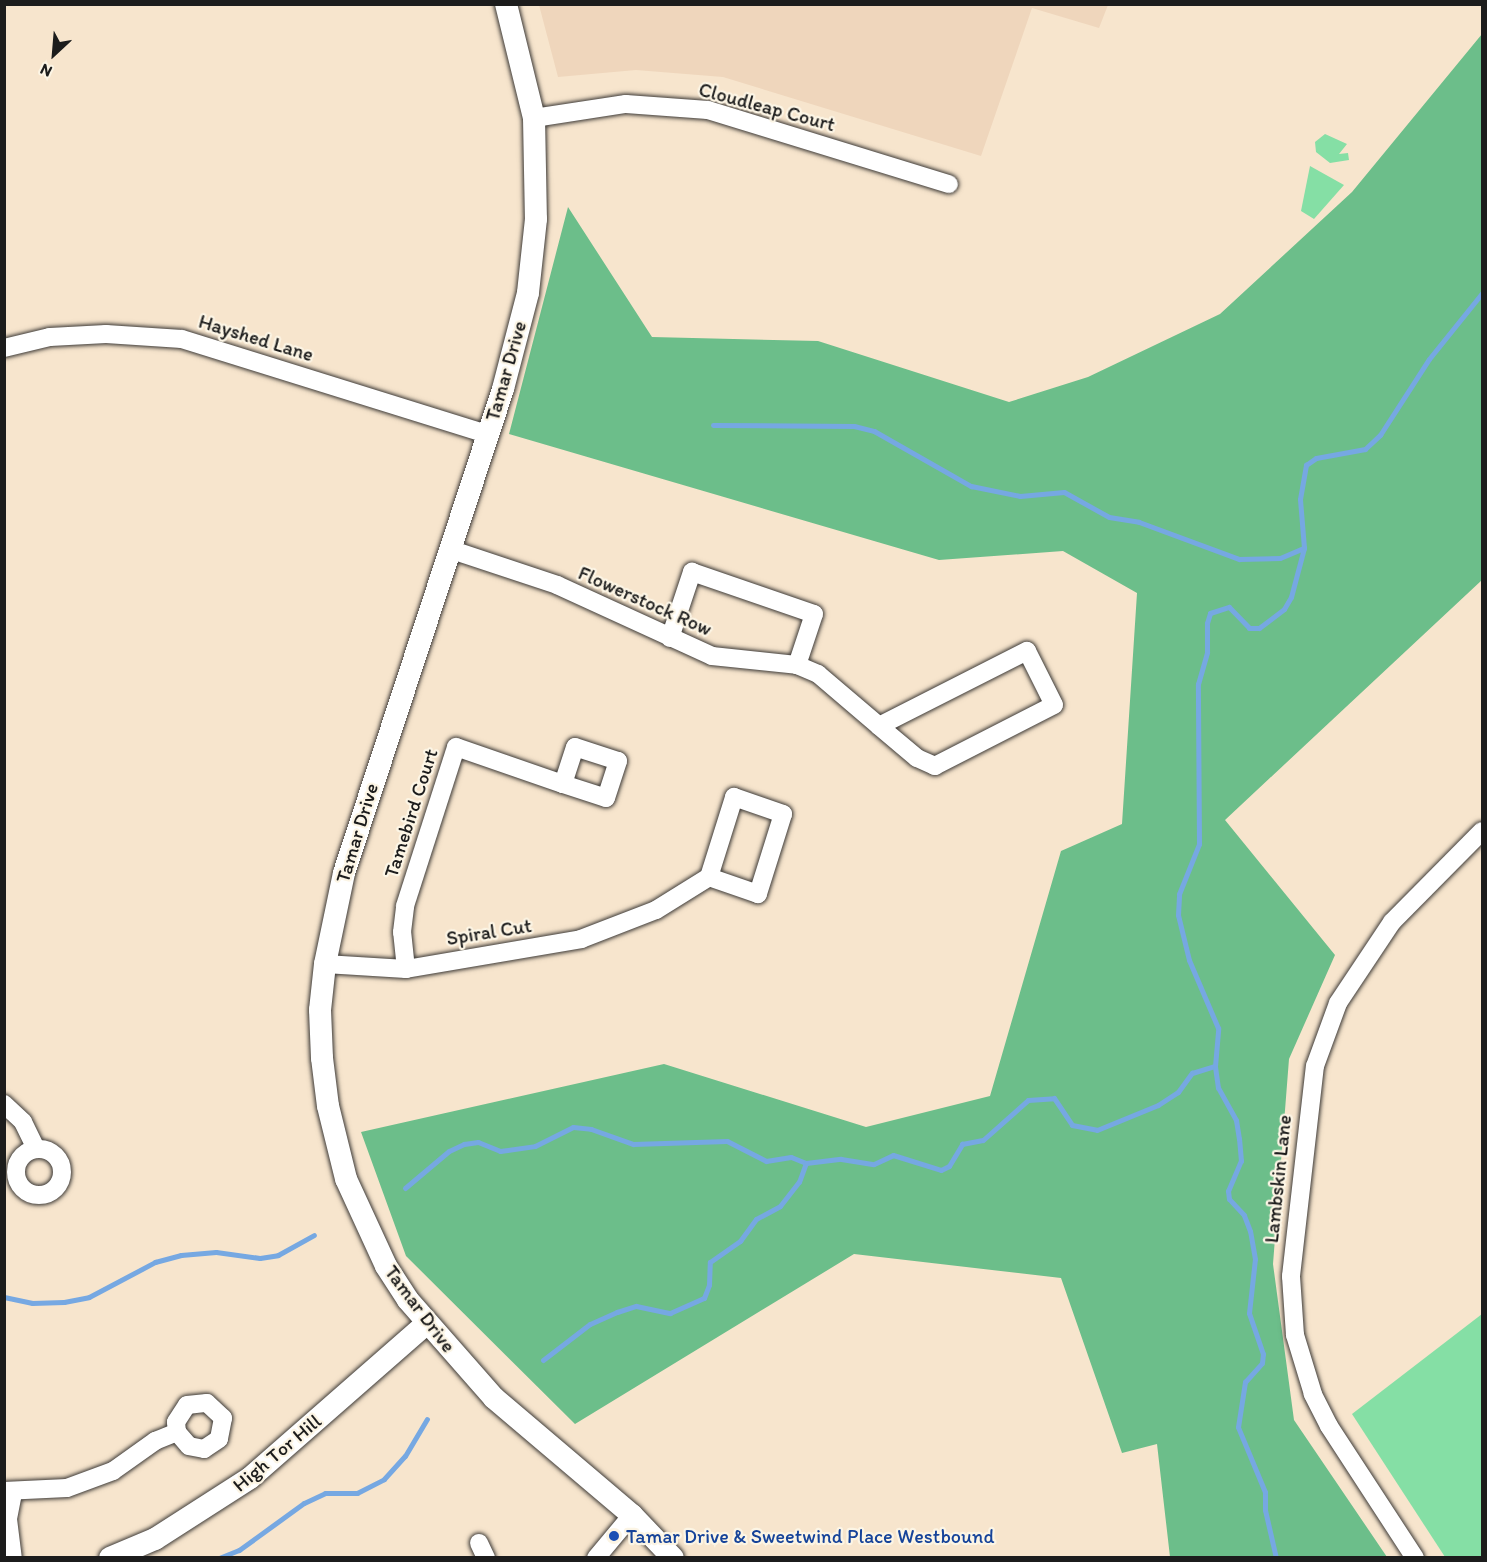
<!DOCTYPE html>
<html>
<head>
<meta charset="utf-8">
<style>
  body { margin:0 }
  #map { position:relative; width:1487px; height:1562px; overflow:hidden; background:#f7e5cd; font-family:Itim,sans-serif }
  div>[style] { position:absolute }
  .built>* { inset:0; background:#efd6bc }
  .green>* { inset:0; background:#85dfa5 }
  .forest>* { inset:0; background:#6cbe8a }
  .stream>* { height:5px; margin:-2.5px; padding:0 2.5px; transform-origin:2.5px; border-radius:2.5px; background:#76a8e2 }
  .roads { filter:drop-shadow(0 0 2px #3d3a37) drop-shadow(0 0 2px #3d3a37) }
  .minor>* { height:18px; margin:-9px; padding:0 9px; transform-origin:9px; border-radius:9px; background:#fff }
  .minor>.ring { margin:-9px; padding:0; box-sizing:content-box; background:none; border:18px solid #fff; border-radius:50% }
  .tertiary>* { height:22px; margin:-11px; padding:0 11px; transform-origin:11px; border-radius:11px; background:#fff }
  .dots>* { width:16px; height:16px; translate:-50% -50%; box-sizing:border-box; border:3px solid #fcf5e5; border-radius:50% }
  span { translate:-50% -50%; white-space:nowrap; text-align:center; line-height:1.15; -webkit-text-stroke:4.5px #fcf5e5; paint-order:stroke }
  .street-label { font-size:20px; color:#1c1c1c }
  .transit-label { font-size:20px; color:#164399 }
  .left { translate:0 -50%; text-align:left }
  .frame { position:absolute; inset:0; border:6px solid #1c1c1c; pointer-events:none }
  .north { position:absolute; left:24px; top:24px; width:60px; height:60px; -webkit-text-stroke:4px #fcf5e5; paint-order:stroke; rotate:206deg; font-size:16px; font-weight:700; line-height:24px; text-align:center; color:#1c1c1c }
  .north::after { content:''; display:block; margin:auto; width:21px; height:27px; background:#1c1c1c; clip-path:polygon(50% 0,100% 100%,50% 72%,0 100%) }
</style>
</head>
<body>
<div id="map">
  <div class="built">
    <div style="clip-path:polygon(539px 5px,539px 4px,1108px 5px,1099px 28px,1032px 8px,981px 156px,723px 77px,636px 70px,558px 77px)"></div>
  </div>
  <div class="green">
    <div style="clip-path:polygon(1325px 134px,1347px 144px,1339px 154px,1348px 153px,1349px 160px,1330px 163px,1316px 152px,1315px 142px)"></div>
    <div style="clip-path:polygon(1310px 166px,1344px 185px,1314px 219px,1301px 211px)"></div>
    <div style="clip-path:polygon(1482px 1314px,1482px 1557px,1445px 1557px,1352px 1414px)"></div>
  </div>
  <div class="forest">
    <div style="clip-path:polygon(1482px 34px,1482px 580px,1225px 820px,1335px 955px,1289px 1059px,1273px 1264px,1294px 1420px,1387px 1557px,1170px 1557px,1157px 1444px,1122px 1453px,1061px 1278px,854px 1254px,575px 1424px,406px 1256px,361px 1132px,664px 1064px,866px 1127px,990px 1096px,1061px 851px,1122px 824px,1137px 593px,1063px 551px,939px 560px,509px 434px,568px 207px,652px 337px,818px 341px,1009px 402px,1088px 377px,1220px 314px,1352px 192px)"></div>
  </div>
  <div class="stream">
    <div style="left:713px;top:425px;width:141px;rotate:0.4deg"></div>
    <div style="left:854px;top:426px;width:21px;rotate:14deg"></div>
    <div style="left:874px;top:431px;width:112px;rotate:29.6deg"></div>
    <div style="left:971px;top:486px;width:50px;rotate:11.5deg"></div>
    <div style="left:1020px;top:496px;width:44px;rotate:-5.2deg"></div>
    <div style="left:1064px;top:492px;width:51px;rotate:29.1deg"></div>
    <div style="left:1109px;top:517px;width:30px;rotate:9deg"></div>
    <div style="left:1139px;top:522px;width:107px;rotate:20.3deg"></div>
    <div style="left:1239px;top:559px;width:41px;rotate:-1.4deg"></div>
    <div style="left:1280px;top:558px;width:26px;rotate:-23deg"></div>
    <div style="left:405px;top:1188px;width:57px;rotate:-40.1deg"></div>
    <div style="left:449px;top:1151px;width:17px;rotate:-25deg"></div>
    <div style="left:464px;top:1144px;width:14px;rotate:-8deg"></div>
    <div style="left:478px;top:1142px;width:24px;rotate:22deg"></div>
    <div style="left:500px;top:1151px;width:35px;rotate:-8deg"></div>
    <div style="left:535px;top:1146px;width:42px;rotate:-26.6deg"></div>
    <div style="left:573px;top:1127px;width:18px;rotate:6deg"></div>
    <div style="left:591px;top:1129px;width:45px;rotate:19.7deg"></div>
    <div style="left:633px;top:1144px;width:94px;rotate:-1.8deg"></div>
    <div style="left:727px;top:1141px;width:44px;rotate:27.1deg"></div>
    <div style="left:766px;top:1161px;width:25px;rotate:-9deg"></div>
    <div style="left:791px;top:1157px;width:16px;rotate:22deg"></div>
    <div style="left:806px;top:1163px;width:35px;rotate:-7deg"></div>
    <div style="left:841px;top:1159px;width:33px;rotate:9deg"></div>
    <div style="left:874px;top:1164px;width:21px;rotate:-25deg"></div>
    <div style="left:893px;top:1155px;width:50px;rotate:17.4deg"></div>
    <div style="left:941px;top:1170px;width:9px;rotate:-27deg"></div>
    <div style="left:949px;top:1166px;width:26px;rotate:-59deg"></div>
    <div style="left:962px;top:1144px;width:21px;rotate:-11deg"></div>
    <div style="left:983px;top:1140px;width:60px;rotate:-41.6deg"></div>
    <div style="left:1028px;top:1100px;width:26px;rotate:-4deg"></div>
    <div style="left:1054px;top:1098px;width:32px;rotate:56deg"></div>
    <div style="left:1072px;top:1125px;width:25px;rotate:11deg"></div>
    <div style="left:1097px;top:1130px;width:66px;rotate:-22.3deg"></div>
    <div style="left:1158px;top:1105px;width:24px;rotate:-33deg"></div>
    <div style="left:1178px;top:1092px;width:24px;rotate:-54deg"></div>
    <div style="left:1192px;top:1073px;width:24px;rotate:-17deg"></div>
    <div style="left:4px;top:1297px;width:29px;rotate:12deg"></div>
    <div style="left:32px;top:1303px;width:32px;rotate:-2deg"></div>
    <div style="left:64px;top:1302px;width:25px;rotate:-11deg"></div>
    <div style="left:89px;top:1297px;width:75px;rotate:-27.9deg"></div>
    <div style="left:155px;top:1262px;width:27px;rotate:-15deg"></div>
    <div style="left:181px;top:1255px;width:35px;rotate:-5deg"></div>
    <div style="left:216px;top:1252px;width:44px;rotate:7.8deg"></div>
    <div style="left:260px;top:1258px;width:18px;rotate:-9deg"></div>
    <div style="left:278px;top:1255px;width:41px;rotate:-29.1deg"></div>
    <div style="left:543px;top:1360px;width:59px;rotate:-37.5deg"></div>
    <div style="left:590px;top:1324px;width:30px;rotate:-24deg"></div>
    <div style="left:617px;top:1312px;width:20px;rotate:-18deg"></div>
    <div style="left:636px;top:1306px;width:35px;rotate:12deg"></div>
    <div style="left:670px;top:1313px;width:37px;rotate:-24deg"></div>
    <div style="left:704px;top:1298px;width:14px;rotate:-69deg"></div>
    <div style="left:709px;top:1285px;width:23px;rotate:-88deg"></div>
    <div style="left:710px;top:1262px;width:37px;rotate:-35deg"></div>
    <div style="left:740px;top:1241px;width:27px;rotate:-54deg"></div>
    <div style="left:756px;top:1219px;width:27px;rotate:-28deg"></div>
    <div style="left:780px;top:1206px;width:31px;rotate:-52deg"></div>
    <div style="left:799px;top:1182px;width:20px;rotate:-70deg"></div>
    <div style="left:219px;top:1558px;width:22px;rotate:-22deg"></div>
    <div style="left:239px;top:1550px;width:80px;rotate:-35.9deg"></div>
    <div style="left:304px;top:1503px;width:23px;rotate:-25deg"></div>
    <div style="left:325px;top:1493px;width:32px"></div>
    <div style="left:357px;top:1493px;width:30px;rotate:-27deg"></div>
    <div style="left:384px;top:1479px;width:31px;rotate:-48deg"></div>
    <div style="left:405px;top:1456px;width:43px;rotate:-59.3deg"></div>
    <div style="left:1276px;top:1558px;width:49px;rotate:-102.9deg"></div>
    <div style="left:1265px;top:1510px;width:18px;rotate:-90deg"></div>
    <div style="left:1265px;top:1492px;width:70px;rotate:-112.6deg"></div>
    <div style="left:1238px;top:1427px;width:46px;rotate:-81.2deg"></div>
    <div style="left:1245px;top:1382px;width:25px;rotate:-48deg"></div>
    <div style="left:1262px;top:1363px;width:9px;rotate:-84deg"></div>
    <div style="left:1263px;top:1354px;width:43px;rotate:-108.9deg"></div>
    <div style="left:1249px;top:1313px;width:54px;rotate:-83.7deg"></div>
    <div style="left:1255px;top:1259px;width:28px;rotate:-100deg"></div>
    <div style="left:1250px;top:1231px;width:17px;rotate:-111deg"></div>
    <div style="left:1244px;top:1215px;width:22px;rotate:-133deg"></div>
    <div style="left:1229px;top:1199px;width:8px;rotate:-97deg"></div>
    <div style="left:1228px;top:1191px;width:33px;rotate:-67deg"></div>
    <div style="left:1241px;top:1161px;width:22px;rotate:-95deg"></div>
    <div style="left:1239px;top:1139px;width:19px;rotate:-99deg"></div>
    <div style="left:1236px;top:1120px;width:37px;rotate:-119deg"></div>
    <div style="left:1218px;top:1088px;width:22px;rotate:-98deg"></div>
    <div style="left:1215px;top:1066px;width:38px;rotate:-85deg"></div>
    <div style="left:1218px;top:1028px;width:74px;rotate:-113.1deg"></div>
    <div style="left:1189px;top:960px;width:46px;rotate:-103.7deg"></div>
    <div style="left:1178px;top:915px;width:21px;rotate:-87deg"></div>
    <div style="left:1179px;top:894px;width:54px;rotate:-68.2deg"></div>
    <div style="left:1199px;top:844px;width:160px;rotate:-90.4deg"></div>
    <div style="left:1198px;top:684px;width:33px;rotate:-74deg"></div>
    <div style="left:1207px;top:652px;width:29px;rotate:-90deg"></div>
    <div style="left:1207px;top:623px;width:10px;rotate:-73deg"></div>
    <div style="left:1210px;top:613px;width:20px;rotate:-18deg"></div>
    <div style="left:1229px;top:607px;width:29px;rotate:46deg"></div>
    <div style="left:1249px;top:628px;width:10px"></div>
    <div style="left:1259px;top:628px;width:31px;rotate:-37deg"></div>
    <div style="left:1284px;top:609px;width:14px;rotate:-60deg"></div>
    <div style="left:1291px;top:597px;width:51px;rotate:-75.1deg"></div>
    <div style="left:1304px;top:548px;width:49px;rotate:-94.7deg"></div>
    <div style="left:1300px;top:499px;width:35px;rotate:-80deg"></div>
    <div style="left:1306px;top:465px;width:12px;rotate:-35deg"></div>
    <div style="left:1316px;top:458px;width:50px;rotate:-10.4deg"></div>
    <div style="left:1365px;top:449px;width:21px;rotate:-43deg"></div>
    <div style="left:1380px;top:435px;width:90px;rotate:-57.2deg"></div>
    <div style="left:1429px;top:359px;width:85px;rotate:-51.2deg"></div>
  </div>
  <div class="roads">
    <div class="minor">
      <div style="left:534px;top:118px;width:93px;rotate:-8.7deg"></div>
      <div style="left:626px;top:104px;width:82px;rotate:4.2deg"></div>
      <div style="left:708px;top:110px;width:252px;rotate:17.1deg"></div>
      <div style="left:4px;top:348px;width:47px;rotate:-13.4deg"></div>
      <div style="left:50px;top:337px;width:56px;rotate:-3.1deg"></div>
      <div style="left:106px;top:334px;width:76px;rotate:3.8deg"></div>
      <div style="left:182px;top:339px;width:319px;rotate:17.3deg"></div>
      <div style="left:449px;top:549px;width:114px;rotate:18.4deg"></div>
      <div style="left:557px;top:585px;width:170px;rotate:24.6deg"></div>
      <div style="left:712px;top:656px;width:85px;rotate:6deg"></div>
      <div style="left:797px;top:665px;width:23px;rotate:23deg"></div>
      <div style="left:818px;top:674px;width:80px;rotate:40.4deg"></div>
      <div style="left:879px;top:726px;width:166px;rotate:-26.9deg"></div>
      <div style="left:1027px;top:651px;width:60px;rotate:63.4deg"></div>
      <div style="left:1054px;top:705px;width:134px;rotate:152.9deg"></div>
      <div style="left:935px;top:766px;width:20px;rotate:-156deg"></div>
      <div style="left:917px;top:758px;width:50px;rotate:-139.9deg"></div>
      <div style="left:670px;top:638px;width:70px;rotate:-71.6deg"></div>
      <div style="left:692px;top:572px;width:129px;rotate:19deg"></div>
      <div style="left:814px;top:614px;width:54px;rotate:108.4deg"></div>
      <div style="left:325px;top:964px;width:81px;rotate:3.5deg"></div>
      <div style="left:406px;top:969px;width:178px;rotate:-9.7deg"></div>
      <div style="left:581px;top:939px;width:80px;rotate:-21.1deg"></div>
      <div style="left:656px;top:910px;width:62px;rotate:-31.9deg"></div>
      <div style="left:709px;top:877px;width:84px;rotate:-72.6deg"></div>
      <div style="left:734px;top:797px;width:52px;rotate:19.1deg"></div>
      <div style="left:783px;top:814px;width:84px;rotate:107.4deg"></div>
      <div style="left:758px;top:894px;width:52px;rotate:-160.9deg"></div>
      <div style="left:406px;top:969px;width:37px;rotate:-96deg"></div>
      <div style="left:402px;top:932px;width:26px;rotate:-83deg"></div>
      <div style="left:405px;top:906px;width:167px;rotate:-72.2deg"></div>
      <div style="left:456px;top:747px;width:113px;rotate:19.1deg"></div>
      <div style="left:563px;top:784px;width:45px;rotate:18deg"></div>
      <div style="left:606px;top:798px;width:39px;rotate:-72deg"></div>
      <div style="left:618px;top:761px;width:45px;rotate:-162deg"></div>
      <div style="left:575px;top:747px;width:39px;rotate:108deg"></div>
      <div style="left:4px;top:1104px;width:26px;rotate:43deg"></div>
      <div style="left:23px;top:1122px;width:30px;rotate:64deg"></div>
      <div class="ring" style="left:16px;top:1149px;width:28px;height:28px"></div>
      <div style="left:4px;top:1491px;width:63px;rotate:-2.7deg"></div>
      <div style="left:67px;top:1488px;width:49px;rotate:-20.3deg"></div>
      <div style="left:113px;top:1471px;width:52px;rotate:-35.5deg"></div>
      <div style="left:155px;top:1441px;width:24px;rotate:-22deg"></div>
      <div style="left:177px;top:1432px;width:10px;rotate:-96deg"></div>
      <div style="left:176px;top:1422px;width:20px;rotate:-57deg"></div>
      <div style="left:187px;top:1405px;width:20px;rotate:-6deg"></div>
      <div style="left:207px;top:1403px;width:22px;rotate:43deg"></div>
      <div style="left:223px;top:1418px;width:21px;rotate:101deg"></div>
      <div style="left:219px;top:1439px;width:18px;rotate:146deg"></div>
      <div style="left:204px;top:1449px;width:15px;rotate:-169deg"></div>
      <div style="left:189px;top:1446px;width:18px;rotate:-131deg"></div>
      <div style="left:13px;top:1493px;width:26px;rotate:101deg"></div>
      <div style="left:8px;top:1519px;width:39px;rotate:83deg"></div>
      <div style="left:479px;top:1543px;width:17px;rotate:65deg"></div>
      <div style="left:596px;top:1558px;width:56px;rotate:-50.1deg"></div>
      <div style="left:1415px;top:1558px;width:158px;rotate:-123.1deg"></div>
      <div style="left:1329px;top:1426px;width:36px;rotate:-117deg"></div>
      <div style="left:1313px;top:1394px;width:62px;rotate:-107deg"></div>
      <div style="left:1295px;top:1335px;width:59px;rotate:-93.9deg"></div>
      <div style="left:1291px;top:1276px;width:211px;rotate:-83.5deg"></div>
      <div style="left:1315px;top:1066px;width:67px;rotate:-69.9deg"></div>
      <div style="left:1338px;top:1003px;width:97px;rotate:-56.3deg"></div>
      <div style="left:1392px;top:922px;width:128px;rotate:-45.3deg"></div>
    </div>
    <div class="tertiary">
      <div style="left:506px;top:4px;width:117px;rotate:76.2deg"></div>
      <div style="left:534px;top:118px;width:101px;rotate:88.9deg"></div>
      <div style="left:536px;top:219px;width:74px;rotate:96.2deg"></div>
      <div style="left:528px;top:293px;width:99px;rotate:104.6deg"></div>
      <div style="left:503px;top:389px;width:509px;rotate:108.19deg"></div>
      <div style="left:344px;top:873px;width:93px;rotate:101.8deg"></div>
      <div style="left:325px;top:964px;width:46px;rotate:96.2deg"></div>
      <div style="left:320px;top:1010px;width:48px;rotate:87.6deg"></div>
      <div style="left:322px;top:1058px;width:48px;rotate:82.9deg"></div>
      <div style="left:328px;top:1106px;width:75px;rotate:76.1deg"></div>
      <div style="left:346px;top:1179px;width:96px;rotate:65.3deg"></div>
      <div style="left:386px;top:1266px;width:40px;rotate:57.1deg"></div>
      <div style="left:408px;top:1300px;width:130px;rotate:48.7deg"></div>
      <div style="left:494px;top:1398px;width:181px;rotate:40.3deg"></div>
      <div style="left:632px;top:1515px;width:59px;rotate:46.4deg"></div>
      <div style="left:110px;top:1558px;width:49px;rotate:-22.9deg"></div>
      <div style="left:155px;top:1539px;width:113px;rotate:-32.7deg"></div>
      <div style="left:250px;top:1478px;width:235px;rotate:-41.2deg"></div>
    </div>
  </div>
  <div class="dots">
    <div style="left:614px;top:1536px;background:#1a4fb4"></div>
  </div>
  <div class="street-label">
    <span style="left:767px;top:107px;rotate:15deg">Cloudleap Court</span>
    <span style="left:256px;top:338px;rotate:17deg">Hayshed Lane</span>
    <span style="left:506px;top:371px;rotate:-74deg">Tamar Drive</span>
    <span style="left:645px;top:601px;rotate:24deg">Flowerstock Row</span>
    <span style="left:411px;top:813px;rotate:-72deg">Tamebird Court</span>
    <span style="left:357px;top:833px;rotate:-73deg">Tamar Drive</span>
    <span style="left:489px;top:932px;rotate:-9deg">Spiral Cut</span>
    <span style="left:1278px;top:1179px;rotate:-84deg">Lambskin Lane</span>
    <span style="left:420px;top:1309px;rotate:53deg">Tamar Drive</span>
    <span style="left:277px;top:1453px;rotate:-40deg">High Tor Hill</span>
  </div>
  <div class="transit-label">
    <span class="left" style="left:626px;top:1536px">Tamar Drive &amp; Sweetwind Place Westbound</span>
  </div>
  <div class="frame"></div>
  <div class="north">N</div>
</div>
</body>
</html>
